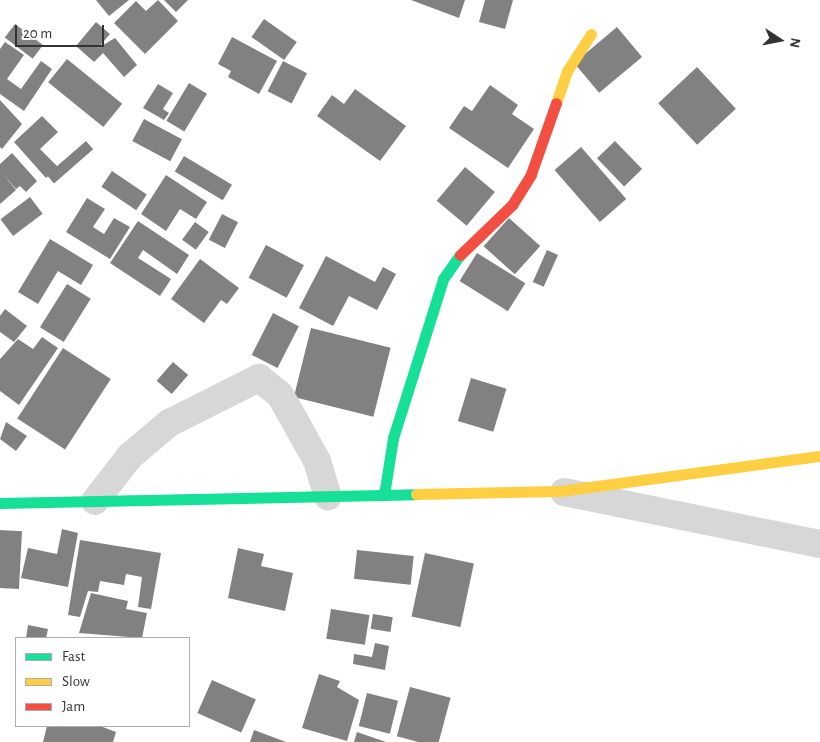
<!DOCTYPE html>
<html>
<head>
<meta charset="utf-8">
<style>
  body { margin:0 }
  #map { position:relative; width:820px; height:742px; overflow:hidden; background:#fff; font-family:"Alegreya Sans",sans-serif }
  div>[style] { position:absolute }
  .building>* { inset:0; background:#818181; transform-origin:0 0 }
  .street>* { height:28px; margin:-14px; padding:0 14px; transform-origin:14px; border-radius:14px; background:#d7d7d7 }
  .fast>* { height:11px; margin:-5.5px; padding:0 5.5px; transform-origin:5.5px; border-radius:5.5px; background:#16e098 }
  .slow>* { height:11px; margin:-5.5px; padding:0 5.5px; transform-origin:5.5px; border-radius:5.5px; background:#ffcf43 }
  .jam>* { height:11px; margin:-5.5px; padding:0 5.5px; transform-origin:5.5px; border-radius:5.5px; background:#f24e42 }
  span { translate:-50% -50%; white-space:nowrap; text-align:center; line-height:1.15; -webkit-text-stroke:5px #fff; paint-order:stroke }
  .legend { position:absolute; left:15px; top:637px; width:175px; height:90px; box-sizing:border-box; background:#fff; border:1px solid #adadad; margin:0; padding:6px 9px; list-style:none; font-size:15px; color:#333 }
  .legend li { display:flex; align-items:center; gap:10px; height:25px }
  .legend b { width:25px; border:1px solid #adadad }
  .north { position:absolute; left:755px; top:15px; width:50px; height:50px; -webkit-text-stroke:4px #fff; paint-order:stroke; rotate:101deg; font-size:14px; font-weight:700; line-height:20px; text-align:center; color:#333 }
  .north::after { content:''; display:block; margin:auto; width:18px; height:22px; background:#333; clip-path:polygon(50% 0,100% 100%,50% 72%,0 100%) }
  .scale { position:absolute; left:15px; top:25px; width:89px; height:22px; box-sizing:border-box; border:2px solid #333; border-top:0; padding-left:6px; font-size:15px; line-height:18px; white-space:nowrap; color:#333; -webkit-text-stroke:4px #fff; paint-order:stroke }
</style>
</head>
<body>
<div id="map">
  <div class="building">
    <div style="clip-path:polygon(96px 0,129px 0,109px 16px)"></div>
    <div style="clip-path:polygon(158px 0,178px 21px,145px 54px,114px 23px,136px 1px,146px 11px)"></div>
    <div style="clip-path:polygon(164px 0,188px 0,176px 12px)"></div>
    <div style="clip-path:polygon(411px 0,465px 0,459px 18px)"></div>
    <div style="clip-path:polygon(485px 0,513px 0,505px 29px,479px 22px)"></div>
    <div style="left:264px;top:19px;width:40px;height:22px;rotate:35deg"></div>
    <div style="clip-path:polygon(96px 22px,110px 34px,98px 48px,115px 38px,137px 65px,124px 77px,103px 53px,94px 62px,76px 46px)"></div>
    <div style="left:15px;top:24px;width:35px;height:17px;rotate:37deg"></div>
    <div style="left:617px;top:27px;width:39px;height:56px;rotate:50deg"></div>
    <div style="clip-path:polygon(232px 37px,277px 61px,259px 94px,228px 77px,231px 71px,218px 64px)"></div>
    <div style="clip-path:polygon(5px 42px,24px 55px,7px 79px,21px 89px,41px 61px,52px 69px,24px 111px,0 94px,0 49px)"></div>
    <div style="left:67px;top:59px;width:71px;height:30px;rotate:39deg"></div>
    <div style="left:283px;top:61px;width:27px;height:34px;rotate:27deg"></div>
    <div style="left:697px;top:67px;width:57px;height:53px;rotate:47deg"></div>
    <div style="left:189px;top:83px;width:21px;height:44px;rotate:31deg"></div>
    <div style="clip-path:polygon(158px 84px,173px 93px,163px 109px,169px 113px,164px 120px,143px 108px)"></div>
    <div style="clip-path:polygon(490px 85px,518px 105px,512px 114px,534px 129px,508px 168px,449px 128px,464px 106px,472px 111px)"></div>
    <div style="clip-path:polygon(355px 89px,406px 126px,380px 161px,317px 116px,332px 95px,344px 104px)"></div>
    <div style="clip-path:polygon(0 100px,22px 124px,2px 149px,0 147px)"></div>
    <div style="clip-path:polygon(42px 116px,58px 132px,40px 149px,58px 167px,46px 178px,14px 142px)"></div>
    <div style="left:144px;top:119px;width:43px;height:25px;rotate:28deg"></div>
    <div style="left:86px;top:141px;width:11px;height:52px;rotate:49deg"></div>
    <div style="left:615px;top:141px;width:39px;height:25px;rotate:46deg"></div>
    <div style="left:581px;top:147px;width:69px;height:35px;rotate:49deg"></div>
    <div style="clip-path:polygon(12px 153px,37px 181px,26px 192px,20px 186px,16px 189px,3px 174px,16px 190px,0 204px,0 164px)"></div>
    <div style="left:184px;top:156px;width:56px;height:18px;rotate:31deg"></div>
    <div style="left:465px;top:167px;width:39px;height:44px;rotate:40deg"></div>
    <div style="left:112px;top:171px;width:42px;height:19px;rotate:34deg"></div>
    <div style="clip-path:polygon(166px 175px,207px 202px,196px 219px,180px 209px,166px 231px,141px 214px)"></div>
    <div style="left:30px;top:197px;width:21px;height:37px;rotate:53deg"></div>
    <div style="clip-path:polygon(87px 198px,105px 209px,93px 227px,104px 234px,114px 218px,130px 227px,110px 259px,66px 232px)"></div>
    <div style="left:222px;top:214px;width:18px;height:29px;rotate:27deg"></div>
    <div style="left:509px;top:218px;width:42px;height:38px;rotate:42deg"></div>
    <div style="clip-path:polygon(138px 221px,189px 255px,177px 274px,143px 250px,138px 258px,171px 279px,160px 296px,110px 263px)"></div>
    <div style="left:195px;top:222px;width:17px;height:22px;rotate:36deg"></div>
    <div style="clip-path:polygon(50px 239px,93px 265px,81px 285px,58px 271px,38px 304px,18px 292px)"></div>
    <div style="left:266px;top:245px;width:43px;height:37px;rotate:28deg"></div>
    <div style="left:547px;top:250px;width:12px;height:35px;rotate:24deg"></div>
    <div style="left:477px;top:253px;width:57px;height:33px;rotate:32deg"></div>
    <div style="clip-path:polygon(326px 256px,375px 282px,383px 267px,396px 274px,377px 310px,349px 296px,333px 326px,299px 308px)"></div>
    <div style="clip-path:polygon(200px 259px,239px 288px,227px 304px,221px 300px,204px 323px,171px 299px)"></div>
    <div style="left:67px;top:284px;width:28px;height:51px;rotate:32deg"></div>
    <div style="clip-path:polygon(5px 309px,27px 326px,14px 342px,0 332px,0 316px)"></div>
    <div style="left:273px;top:313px;width:29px;height:47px;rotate:27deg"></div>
    <div style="left:311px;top:328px;width:82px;height:71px;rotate:14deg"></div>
    <div style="clip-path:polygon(42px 337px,58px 348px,19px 405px,0 391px,0 359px,18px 339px,33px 349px)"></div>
    <div style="left:63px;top:348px;width:57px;height:84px;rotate:33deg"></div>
    <div style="left:173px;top:362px;width:20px;height:25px;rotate:41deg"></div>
    <div style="left:471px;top:378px;width:37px;height:45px;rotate:17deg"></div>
    <div style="clip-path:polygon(6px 422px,27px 436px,16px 451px,0 439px)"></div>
    <div style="clip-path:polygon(62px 529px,78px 533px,68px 587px,21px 578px,28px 548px,57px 554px)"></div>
    <div style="left:0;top:530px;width:22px;height:58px;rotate:3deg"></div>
    <div style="clip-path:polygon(80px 540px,161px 553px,151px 609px,138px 607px,142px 577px,126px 574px,124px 585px,100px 581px,98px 592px,88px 591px,80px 617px,68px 615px)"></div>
    <div style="clip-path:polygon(238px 548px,264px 554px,261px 566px,293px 573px,285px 611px,228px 598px)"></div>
    <div style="left:357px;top:550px;width:57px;height:29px;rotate:6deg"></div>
    <div style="left:425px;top:553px;width:50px;height:65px;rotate:12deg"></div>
    <div style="clip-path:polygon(91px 593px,128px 601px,126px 609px,147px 613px,142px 638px,79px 633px)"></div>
    <div style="left:331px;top:609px;width:39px;height:30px;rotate:9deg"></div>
    <div style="left:373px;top:614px;width:20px;height:15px;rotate:9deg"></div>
    <div style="clip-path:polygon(28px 625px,48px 629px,46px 638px,26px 638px)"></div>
    <div style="clip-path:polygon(375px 643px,389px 646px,385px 670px,353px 664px,354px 654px,372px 657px)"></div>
    <div style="clip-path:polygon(319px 674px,340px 681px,337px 687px,359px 700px,347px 741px,302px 728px)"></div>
    <div style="left:212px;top:680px;width:48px;height:36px;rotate:24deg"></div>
    <div style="left:410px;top:687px;width:42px;height:51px;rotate:15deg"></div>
    <div style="left:367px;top:693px;width:32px;height:34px;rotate:14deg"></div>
    <div style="clip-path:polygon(47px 726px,100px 726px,116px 732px,113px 742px,43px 742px)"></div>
    <div style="clip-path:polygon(254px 730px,286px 742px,250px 742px)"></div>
    <div style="clip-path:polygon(357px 732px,386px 742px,354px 742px)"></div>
  </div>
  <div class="street">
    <div style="left:564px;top:492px;width:261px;rotate:11.5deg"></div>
    <div style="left:95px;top:501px;width:57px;rotate:-52.1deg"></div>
    <div style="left:130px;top:456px;width:51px;rotate:-40.2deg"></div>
    <div style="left:169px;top:423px;width:101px;rotate:-26.6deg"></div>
    <div style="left:259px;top:378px;width:27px;rotate:39deg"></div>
    <div style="left:280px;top:395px;width:22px;rotate:60deg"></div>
    <div style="left:291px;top:414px;width:54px;rotate:61deg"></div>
    <div style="left:317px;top:461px;width:37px;rotate:73deg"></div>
  </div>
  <div class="fast">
    <div style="left:384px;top:495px;width:58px;rotate:-81deg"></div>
    <div style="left:393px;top:438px;width:167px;rotate:-72.5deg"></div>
    <div style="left:443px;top:279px;width:29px;rotate:-55deg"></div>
    <div style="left:0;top:503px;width:416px;rotate:-1.2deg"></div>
  </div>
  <div class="slow">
    <div style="left:556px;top:103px;width:34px;rotate:-71deg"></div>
    <div style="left:567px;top:71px;width:44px;rotate:-57deg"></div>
    <div style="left:416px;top:494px;width:144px;rotate:-1.2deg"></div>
    <div style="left:560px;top:491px;width:262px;rotate:-7.7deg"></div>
  </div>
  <div class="jam">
    <div style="left:460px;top:255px;width:72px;rotate:-43.9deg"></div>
    <div style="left:512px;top:205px;width:36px;rotate:-58deg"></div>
    <div style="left:531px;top:174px;width:75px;rotate:-70.6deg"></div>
  </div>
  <ul class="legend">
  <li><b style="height:6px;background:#16e098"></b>Fast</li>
  <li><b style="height:6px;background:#ffcf43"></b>Slow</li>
  <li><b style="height:6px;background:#f24e42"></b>Jam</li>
  </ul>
  <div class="north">N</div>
  <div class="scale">20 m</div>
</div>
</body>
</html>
